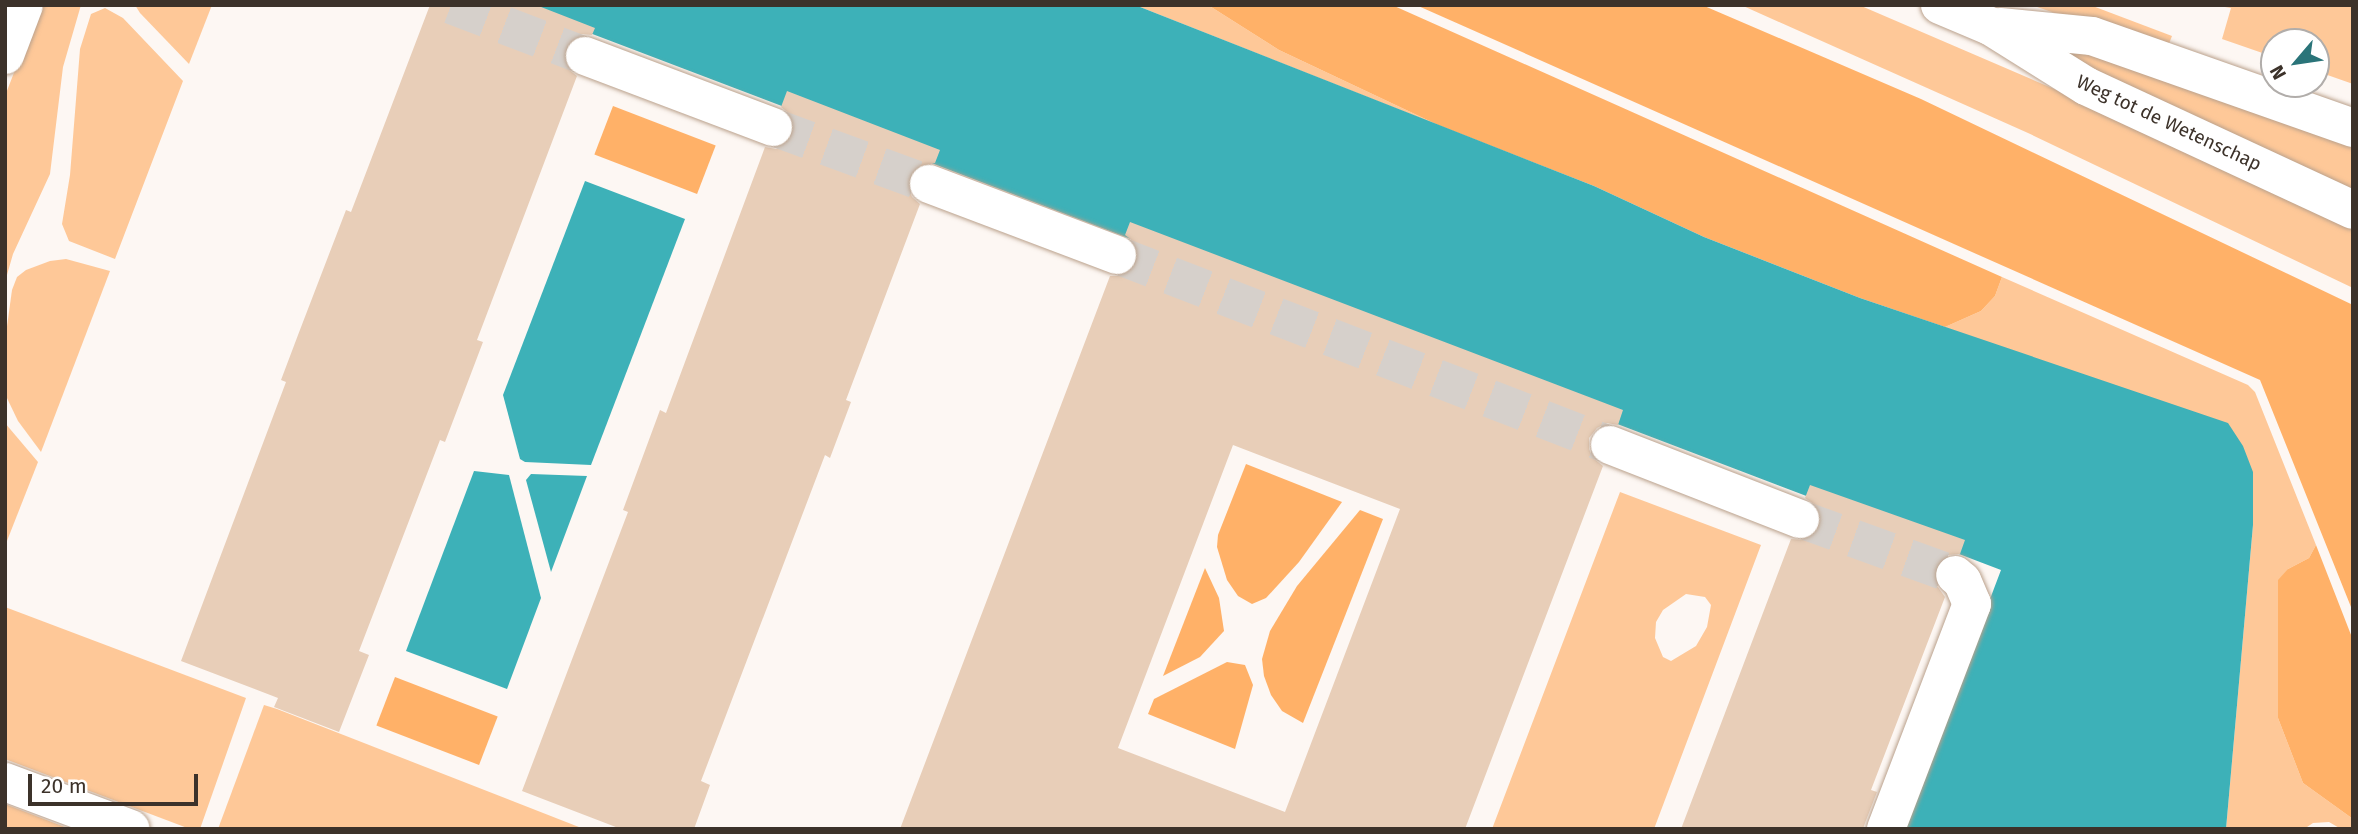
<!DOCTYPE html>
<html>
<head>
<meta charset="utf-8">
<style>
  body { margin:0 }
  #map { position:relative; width:2358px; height:834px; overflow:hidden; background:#fdf7f3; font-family:"Fira Sans",sans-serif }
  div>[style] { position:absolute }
  .green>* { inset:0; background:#fec898 }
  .forest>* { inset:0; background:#ffb168; transform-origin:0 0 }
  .water>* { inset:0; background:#3db1b8 }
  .building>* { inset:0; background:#e8ceb8 }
  .pedestrian-tunnel>* { height:38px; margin-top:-19px; transform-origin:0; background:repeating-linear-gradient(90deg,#d6d0cb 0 38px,transparent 0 57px) }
  .roads { filter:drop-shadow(0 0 2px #baa18c) drop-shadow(0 0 2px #baa18c) }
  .pedestrian>* { height:38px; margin:-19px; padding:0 19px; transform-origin:19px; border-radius:19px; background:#fff }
  .secondary>* { height:38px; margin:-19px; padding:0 19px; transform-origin:19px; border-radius:19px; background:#fff }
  span { translate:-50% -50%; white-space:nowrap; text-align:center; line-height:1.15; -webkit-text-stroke:5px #fff; paint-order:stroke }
  .street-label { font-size:19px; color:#3c322a }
  .frame { position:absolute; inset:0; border:7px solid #3c322a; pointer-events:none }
  .north { position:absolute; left:2260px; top:28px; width:70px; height:70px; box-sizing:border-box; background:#fff; border:2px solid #b1adaa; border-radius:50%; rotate:241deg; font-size:19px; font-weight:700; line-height:28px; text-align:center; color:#3c322a }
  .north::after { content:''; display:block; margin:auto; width:24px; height:32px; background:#2a7479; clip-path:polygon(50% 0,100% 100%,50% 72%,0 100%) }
  .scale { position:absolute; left:28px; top:774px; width:170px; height:32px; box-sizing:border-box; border:4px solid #3c322a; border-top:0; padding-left:9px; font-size:21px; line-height:24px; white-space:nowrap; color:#3c322a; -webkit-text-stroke:5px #fff; paint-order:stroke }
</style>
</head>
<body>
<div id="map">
  <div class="green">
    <div style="clip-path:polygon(40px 5px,81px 5px,63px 67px,50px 174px,13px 254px,5px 282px,5px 96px)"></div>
    <div style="clip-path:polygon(135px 5px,212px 5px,189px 64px,140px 13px)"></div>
    <div style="clip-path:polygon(1135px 5px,1208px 5px,1279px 50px,1438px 125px)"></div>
    <div style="clip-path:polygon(1741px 5px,1859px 5px,2061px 92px,2353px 226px,2353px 288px,2028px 133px)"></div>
    <div style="clip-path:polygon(2031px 5px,2090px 5px,2172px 36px,2166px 51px)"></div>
    <div style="clip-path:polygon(2213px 5px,2353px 5px,2353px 84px,2316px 71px,2316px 42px,2274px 42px,2274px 57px,2222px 39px,2231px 8px)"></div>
    <div style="clip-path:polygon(105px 8px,123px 18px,183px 81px,115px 259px,69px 241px,62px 224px,70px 175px,80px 49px,91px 14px)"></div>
    <div style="clip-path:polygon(2075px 50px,2353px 146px,2353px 192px,2075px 63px,2069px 53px)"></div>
    <div style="clip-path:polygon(66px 259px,110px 271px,41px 452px,18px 421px,5px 394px,5px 341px,12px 290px,17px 277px,26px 270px,50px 261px)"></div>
    <div style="clip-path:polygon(2002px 277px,2248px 385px,2255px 392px,2316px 545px,2309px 558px,2288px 569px,2278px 718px,2303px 783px,2353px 819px,2353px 829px,2341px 829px,2329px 822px,2313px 823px,2304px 829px,2226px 829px,2253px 525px,1945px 327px,1981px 311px,1995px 296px)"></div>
    <div style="clip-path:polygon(5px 423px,38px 462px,5px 546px)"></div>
    <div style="clip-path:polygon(evenodd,1620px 492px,1761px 545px,1654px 829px,1492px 829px,1620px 492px,1686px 594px,1705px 597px,1711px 605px,1707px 627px,1696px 646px,1671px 661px,1663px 657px,1655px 638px,1656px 622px,1663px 610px,1686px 594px)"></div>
    <div style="clip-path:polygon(5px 607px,246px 698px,200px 829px,190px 829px,5px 759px)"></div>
    <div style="clip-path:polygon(264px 705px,277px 709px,584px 829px,218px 829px)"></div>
    <div style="clip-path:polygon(5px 804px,70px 829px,5px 829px)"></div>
  </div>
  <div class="forest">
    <div style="clip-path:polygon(1208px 5px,1392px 5px,2002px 277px,1995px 296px,1981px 311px,1945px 327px,1860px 298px,1704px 237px,1594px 186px,1438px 125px,1279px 50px)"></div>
    <div style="clip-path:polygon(1416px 5px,1702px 5px,1921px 99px,2353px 305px,2353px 612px,2260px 380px)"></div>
    <div style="left:613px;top:106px;width:110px;height:52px;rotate:21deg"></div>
    <div style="clip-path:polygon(1246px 464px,1342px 502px,1299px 562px,1266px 598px,1252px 604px,1238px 596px,1227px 580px,1217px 547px,1218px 535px)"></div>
    <div style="clip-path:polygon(1360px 510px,1383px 519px,1303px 723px,1282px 711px,1271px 695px,1264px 676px,1262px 659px,1270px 631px,1297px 586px)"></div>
    <div style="clip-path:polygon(2316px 545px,2353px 640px,2353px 819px,2303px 783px,2278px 718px,2278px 580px,2288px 569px,2309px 558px)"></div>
    <div style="clip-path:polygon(1205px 568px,1219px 598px,1224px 631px,1200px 657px,1163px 676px)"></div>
    <div style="clip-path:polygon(1227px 662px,1245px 665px,1253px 685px,1235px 749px,1148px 714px,1154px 699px)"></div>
    <div style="left:395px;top:677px;width:110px;height:52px;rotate:21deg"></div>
  </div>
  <div class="water">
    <div style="clip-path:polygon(516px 5px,1135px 5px,1594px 186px,1704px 237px,1860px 298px,2228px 423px,2243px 446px,2253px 472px,2253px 525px,2226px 829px,1903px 829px,2001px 570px)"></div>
    <div style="clip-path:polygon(585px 181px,685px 219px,591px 465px,525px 462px,520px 459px,503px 395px)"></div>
    <div style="clip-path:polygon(474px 471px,509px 475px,541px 598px,507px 689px,406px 651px)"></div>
    <div style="clip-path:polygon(531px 474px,587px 476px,551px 572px,526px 480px)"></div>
  </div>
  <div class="building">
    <div style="clip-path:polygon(430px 5px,536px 5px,595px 28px,592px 35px,582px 34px,572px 39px,564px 49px,564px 60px,568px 69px,577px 76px,477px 340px,483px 342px,445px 442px,440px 440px,359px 651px,369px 655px,339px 732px,274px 707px,278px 698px,181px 661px,286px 382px,281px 380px,298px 335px,346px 210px,351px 212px)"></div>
    <div style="clip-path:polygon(787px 91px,940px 150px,935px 163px,916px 167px,908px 177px,908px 188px,912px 197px,920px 204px,846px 400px,851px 402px,830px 458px,825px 455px,701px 781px,710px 785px,694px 829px,621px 829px,522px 791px,628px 512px,623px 510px,660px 410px,666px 413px,765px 147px,776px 149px,786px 144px,794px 134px,794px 123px,790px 114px,781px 107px)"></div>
    <div style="clip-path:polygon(evenodd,1130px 222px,1623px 410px,1618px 425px,1607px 423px,1597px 428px,1589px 438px,1589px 449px,1593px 458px,1603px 466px,1465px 829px,900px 829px,1110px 276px,1121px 276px,1130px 272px,1138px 262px,1138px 251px,1134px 242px,1125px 235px,1130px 222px,1233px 445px,1400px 509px,1285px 812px,1118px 748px,1233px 445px)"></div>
    <div style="clip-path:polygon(1810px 485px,1965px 540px,1960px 554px,1947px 555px,1938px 561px,1934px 570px,1935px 583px,1945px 597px,1871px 790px,1877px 792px,1865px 823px,1863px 829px,1681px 829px,1791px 539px,1804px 540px,1814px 536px,1821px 526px,1822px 516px,1817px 506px,1805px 498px)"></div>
  </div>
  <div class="pedestrian-tunnel">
    <div style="left:451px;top:5px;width:143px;rotate:20.8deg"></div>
    <div style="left:773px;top:127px;width:166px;rotate:20.1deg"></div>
    <div style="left:1117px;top:255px;width:528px;rotate:21.08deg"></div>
    <div style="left:1800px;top:519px;width:165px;rotate:19.9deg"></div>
  </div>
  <div class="roads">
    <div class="pedestrian">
      <div style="left:5px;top:55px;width:53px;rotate:-69.2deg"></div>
      <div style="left:585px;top:56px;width:201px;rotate:20.7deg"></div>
      <div style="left:929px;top:184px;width:201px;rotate:20.7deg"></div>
      <div style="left:1610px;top:445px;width:204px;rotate:21.3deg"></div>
      <div style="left:5px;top:782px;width:134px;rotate:20.5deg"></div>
      <div style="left:1886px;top:829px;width:241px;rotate:-69.1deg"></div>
      <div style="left:1972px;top:604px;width:25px;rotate:-113deg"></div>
      <div style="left:1962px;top:581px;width:9px;rotate:-139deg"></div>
    </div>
    <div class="secondary">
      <div style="left:1940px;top:5px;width:54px;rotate:22.8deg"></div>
      <div style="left:1990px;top:26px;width:113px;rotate:32deg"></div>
      <div style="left:2086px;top:86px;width:294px;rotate:24.9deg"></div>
      <div style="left:2000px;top:27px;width:92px;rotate:5.6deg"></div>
      <div style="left:2092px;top:36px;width:277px;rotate:19.4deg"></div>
    </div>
  </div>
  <div class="street-label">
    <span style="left:2169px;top:123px;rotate:25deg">Weg tot de Wetenschap</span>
  </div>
  <div class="frame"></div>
  <div class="north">N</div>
  <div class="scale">20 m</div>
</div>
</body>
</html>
